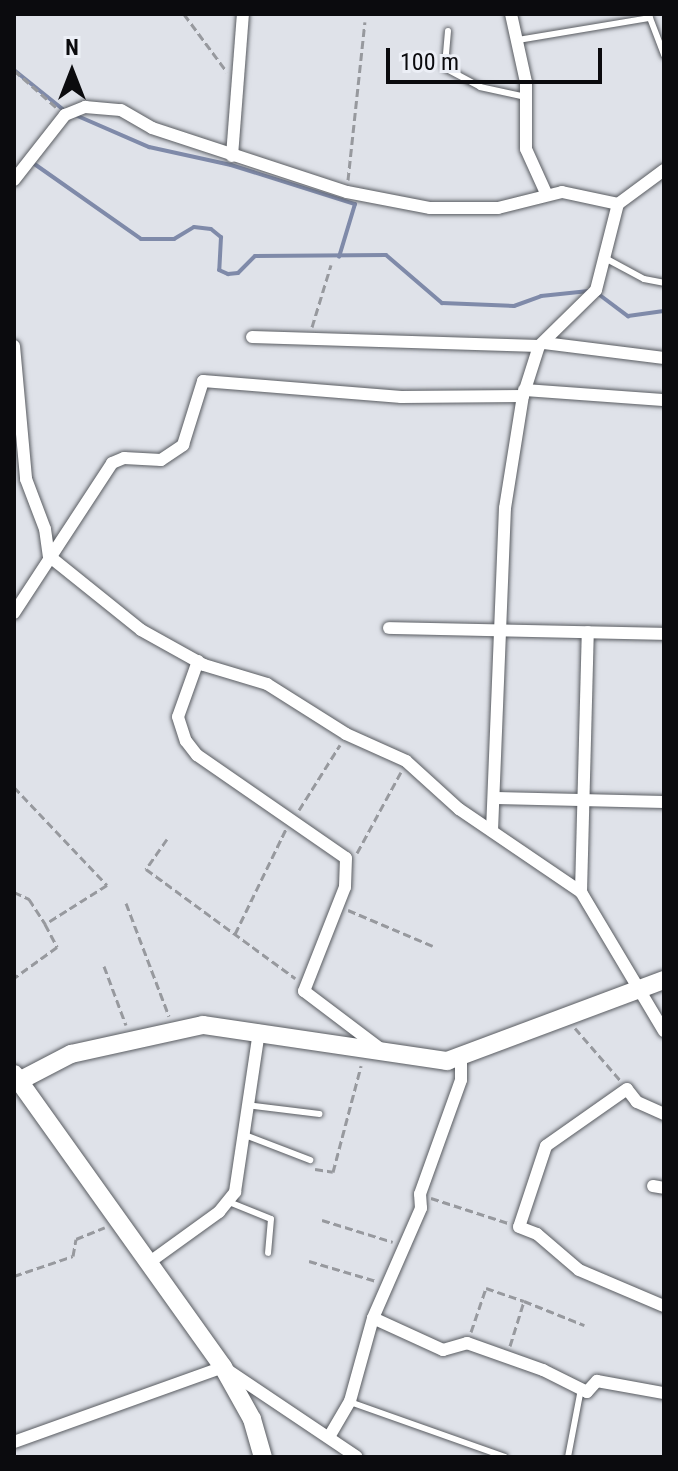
<!DOCTYPE html>
<html>
<head>
<meta charset="utf-8">
<style>
  body { margin:0 }
  #map { position:relative; width:678px; height:1471px; overflow:hidden; background:#dfe2e9; font-family:"Roboto Condensed",sans-serif }
  div>[style] { position:absolute }
  .stream>* { height:4px; margin:-2px; padding:0 2px; transform-origin:2px; border-radius:2px; background:#7f8aa9 }
  .path>* { height:3px; margin-top:-1.5px; transform-origin:0; background:repeating-linear-gradient(90deg,#97999e 0 8px,transparent 0 12px) }
  .roads { filter:drop-shadow(0 0 2px #595c61) drop-shadow(0 0 2px #595c61) }
  .lane>* { height:6px; margin:-3px; padding:0 3px; transform-origin:3px; border-radius:3px; background:#fff }
  .street>* { height:12px; margin:-6px; padding:0 6px; transform-origin:6px; border-radius:6px; background:#fff }
  .secondary>* { height:18px; margin:-9px; padding:0 9px; transform-origin:9px; border-radius:9px; background:#fff }
  span { translate:-50% -50%; white-space:nowrap; text-align:center; line-height:1.15; -webkit-text-stroke:6px #eceff6; paint-order:stroke }
  .frame { position:absolute; inset:0; border:16px solid #0b0b0e; pointer-events:none }
  .north { position:absolute; left:32px; top:32px; width:80px; height:80px; -webkit-text-stroke:6px #eceff6; paint-order:stroke; rotate:0deg; font-size:22px; font-weight:700; line-height:32px; text-align:center; color:#0b0b0e }
  .north::after { content:''; display:block; margin:auto; width:28px; height:36px; background:#0b0b0e; clip-path:polygon(50% 0,100% 100%,50% 72%,0 100%) }
  .scale { position:absolute; left:386px; top:48px; width:216px; height:36px; box-sizing:border-box; border:4px solid #0b0b0e; border-top:0; padding-left:10px; font-size:24px; line-height:28px; white-space:nowrap; color:#0b0b0e; -webkit-text-stroke:6px #eceff6; paint-order:stroke }
</style>
</head>
<body>
<div id="map">
  <div class="stream">
    <div style="left:14px;top:70px;width:65px;rotate:38.8deg"></div>
    <div style="left:73px;top:114px;width:83px;rotate:23.5deg"></div>
    <div style="left:149px;top:147px;width:84px;rotate:12.4deg"></div>
    <div style="left:231px;top:165px;width:130px;rotate:17.5deg"></div>
    <div style="left:355px;top:204px;width:55px;rotate:106.8deg"></div>
    <div style="left:33px;top:163px;width:132px;rotate:35.1deg"></div>
    <div style="left:141px;top:239px;width:33px"></div>
    <div style="left:174px;top:239px;width:23px;rotate:-31deg"></div>
    <div style="left:194px;top:227px;width:17px;rotate:7deg"></div>
    <div style="left:211px;top:229px;width:13px;rotate:39deg"></div>
    <div style="left:221px;top:237px;width:33px;rotate:93deg"></div>
    <div style="left:219px;top:270px;width:10px;rotate:24deg"></div>
    <div style="left:228px;top:274px;width:10px;rotate:-6deg"></div>
    <div style="left:238px;top:273px;width:24px;rotate:-45deg"></div>
    <div style="left:255px;top:256px;width:131px;rotate:-0.4deg"></div>
    <div style="left:386px;top:255px;width:74px;rotate:40.6deg"></div>
    <div style="left:442px;top:303px;width:72px;rotate:2.4deg"></div>
    <div style="left:514px;top:306px;width:29px;rotate:-20deg"></div>
    <div style="left:541px;top:296px;width:48px;rotate:-5.9deg"></div>
    <div style="left:597px;top:293px;width:39px;rotate:37deg"></div>
    <div style="left:628px;top:316px;width:36px;rotate:-8deg"></div>
  </div>
  <div class="path">
    <div style="left:184px;top:14px;width:72px;rotate:53.4deg"></div>
    <div style="left:14px;top:70px;width:56px;rotate:41.4deg"></div>
    <div style="left:348px;top:180px;width:159px;rotate:-83.9deg"></div>
    <div style="left:312px;top:327px;width:65px;rotate:-73deg"></div>
    <div style="left:14px;top:787px;width:135px;rotate:46.5deg"></div>
    <div style="left:107px;top:885px;width:73px;rotate:147.8deg"></div>
    <div style="left:45px;top:924px;width:26px;rotate:62deg"></div>
    <div style="left:57px;top:947px;width:53px;rotate:144.2deg"></div>
    <div style="left:299px;top:810px;width:77px;rotate:-57.8deg"></div>
    <div style="left:167px;top:839px;width:37px;rotate:125deg"></div>
    <div style="left:146px;top:869px;width:185px;rotate:36.2deg"></div>
    <div style="left:357px;top:853px;width:92px;rotate:-61.5deg"></div>
    <div style="left:14px;top:892px;width:17px;rotate:25deg"></div>
    <div style="left:29px;top:899px;width:30px;rotate:57deg"></div>
    <div style="left:126px;top:903px;width:121px;rotate:69.2deg"></div>
    <div style="left:348px;top:910px;width:92px;rotate:23deg"></div>
    <div style="left:235px;top:934px;width:117px;rotate:-64.1deg"></div>
    <div style="left:104px;top:966px;width:63px;rotate:69.6deg"></div>
    <div style="left:575px;top:1028px;width:69px;rotate:49.1deg"></div>
    <div style="left:315px;top:1169px;width:18px;rotate:9deg"></div>
    <div style="left:333px;top:1172px;width:110px;rotate:-75.2deg"></div>
    <div style="left:431px;top:1198px;width:81px;rotate:18deg"></div>
    <div style="left:322px;top:1220px;width:74px;rotate:17.2deg"></div>
    <div style="left:309px;top:1261px;width:70px;rotate:16.6deg"></div>
    <div style="left:14px;top:1276px;width:62px;rotate:-18.7deg"></div>
    <div style="left:73px;top:1256px;width:17px;rotate:-80deg"></div>
    <div style="left:76px;top:1239px;width:31px;rotate:-22deg"></div>
    <div style="left:471px;top:1332px;width:46px;rotate:-71.2deg"></div>
    <div style="left:486px;top:1288px;width:40px;rotate:18.9deg"></div>
    <div style="left:510px;top:1346px;width:47px;rotate:-72.7deg"></div>
    <div style="left:524px;top:1301px;width:65px;rotate:21.8deg"></div>
  </div>
  <div class="roads">
    <div class="lane">
      <div style="left:448px;top:31px;width:37px;rotate:95deg"></div>
      <div style="left:445px;top:68px;width:40px;rotate:28deg"></div>
      <div style="left:480px;top:87px;width:47px;rotate:12.3deg"></div>
      <div style="left:518px;top:40px;width:134px;rotate:-9.5deg"></div>
      <div style="left:650px;top:18px;width:40px;rotate:69deg"></div>
      <div style="left:605px;top:258px;width:44px;rotate:28.3deg"></div>
      <div style="left:644px;top:279px;width:20px;rotate:11deg"></div>
      <div style="left:246px;top:1105px;width:74px;rotate:7deg"></div>
      <div style="left:245px;top:1135px;width:70px;rotate:21deg"></div>
      <div style="left:229px;top:1202px;width:45px;rotate:22deg"></div>
      <div style="left:271px;top:1219px;width:34px;rotate:95deg"></div>
      <div style="left:350px;top:1402px;width:164px;rotate:19.5deg"></div>
      <div style="left:568px;top:1457px;width:69px;rotate:-79.2deg"></div>
    </div>
    <div class="street">
      <div style="left:511px;top:14px;width:70px;rotate:77.6deg"></div>
      <div style="left:526px;top:82px;width:67px;rotate:90deg"></div>
      <div style="left:526px;top:149px;width:48px;rotate:65.6deg"></div>
      <div style="left:232px;top:156px;width:142px;rotate:-85.6deg"></div>
      <div style="left:14px;top:180px;width:83px;rotate:-51.9deg"></div>
      <div style="left:65px;top:115px;width:22px;rotate:-22deg"></div>
      <div style="left:85px;top:107px;width:36px;rotate:5deg"></div>
      <div style="left:121px;top:110px;width:36px;rotate:30deg"></div>
      <div style="left:152px;top:128px;width:205px;rotate:18.2deg"></div>
      <div style="left:347px;top:192px;width:85px;rotate:10.9deg"></div>
      <div style="left:430px;top:208px;width:68px"></div>
      <div style="left:498px;top:208px;width:66px;rotate:-14deg"></div>
      <div style="left:562px;top:192px;width:57px;rotate:12.1deg"></div>
      <div style="left:618px;top:204px;width:57px;rotate:-36.5deg"></div>
      <div style="left:252px;top:337px;width:287px;rotate:1.8deg"></div>
      <div style="left:544px;top:343px;width:121px;rotate:7.1deg"></div>
      <div style="left:14px;top:346px;width:134px;rotate:84.8deg"></div>
      <div style="left:26px;top:479px;width:53px;rotate:69.2deg"></div>
      <div style="left:45px;top:529px;width:27px;rotate:82deg"></div>
      <div style="left:49px;top:556px;width:118px;rotate:38.8deg"></div>
      <div style="left:141px;top:630px;width:72px;rotate:29.1deg"></div>
      <div style="left:204px;top:665px;width:66px;rotate:16.8deg"></div>
      <div style="left:267px;top:684px;width:93px;rotate:32.3deg"></div>
      <div style="left:346px;top:734px;width:66px;rotate:24.2deg"></div>
      <div style="left:406px;top:761px;width:72px;rotate:42.2deg"></div>
      <div style="left:459px;top:809px;width:148px;rotate:34.2deg"></div>
      <div style="left:581px;top:892px;width:162px;rotate:59.2deg"></div>
      <div style="left:524px;top:390px;width:140px;rotate:4.1deg"></div>
      <div style="left:14px;top:613px;width:179px;rotate:-56.8deg"></div>
      <div style="left:112px;top:463px;width:13px;rotate:-23deg"></div>
      <div style="left:124px;top:458px;width:37px;rotate:3deg"></div>
      <div style="left:161px;top:460px;width:27px;rotate:-34deg"></div>
      <div style="left:183px;top:445px;width:67px;rotate:-72.6deg"></div>
      <div style="left:203px;top:381px;width:199px;rotate:4.6deg"></div>
      <div style="left:401px;top:397px;width:122px;rotate:-0.5deg"></div>
      <div style="left:389px;top:628px;width:275px;rotate:1.2deg"></div>
      <div style="left:198px;top:661px;width:59px;rotate:109.7deg"></div>
      <div style="left:178px;top:717px;width:25px;rotate:72deg"></div>
      <div style="left:186px;top:741px;width:18px;rotate:52deg"></div>
      <div style="left:197px;top:755px;width:181px;rotate:34.7deg"></div>
      <div style="left:346px;top:858px;width:29px;rotate:92deg"></div>
      <div style="left:345px;top:887px;width:112px;rotate:111.5deg"></div>
      <div style="left:304px;top:991px;width:98px;rotate:37.1deg"></div>
      <div style="left:496px;top:798px;width:168px;rotate:1.4deg"></div>
      <div style="left:492px;top:831px;width:323px;rotate:-87.7deg"></div>
      <div style="left:505px;top:508px;width:113px;rotate:-80.9deg"></div>
      <div style="left:523px;top:396px;width:52px;rotate:-72.3deg"></div>
      <div style="left:539px;top:346px;width:80px;rotate:-44.5deg"></div>
      <div style="left:596px;top:290px;width:89px;rotate:-75.7deg"></div>
      <div style="left:581px;top:892px;width:260px;rotate:-88.5deg"></div>
      <div style="left:664px;top:1114px;width:30px;rotate:-156deg"></div>
      <div style="left:637px;top:1102px;width:16px;rotate:-128deg"></div>
      <div style="left:627px;top:1089px;width:99px;rotate:144.9deg"></div>
      <div style="left:546px;top:1146px;width:85px;rotate:108.4deg"></div>
      <div style="left:519px;top:1227px;width:19px;rotate:21deg"></div>
      <div style="left:537px;top:1234px;width:55px;rotate:40.6deg"></div>
      <div style="left:579px;top:1270px;width:92px;rotate:23deg"></div>
      <div style="left:653px;top:1186px;width:11px;rotate:10deg"></div>
      <div style="left:147px;top:1264px;width:89px;rotate:-35.8deg"></div>
      <div style="left:219px;top:1212px;width:26px;rotate:-51deg"></div>
      <div style="left:235px;top:1192px;width:163px;rotate:-81.5deg"></div>
      <div style="left:373px;top:1318px;width:77px;rotate:24.6deg"></div>
      <div style="left:443px;top:1350px;width:25px;rotate:-16deg"></div>
      <div style="left:467px;top:1343px;width:81px;rotate:19.6deg"></div>
      <div style="left:543px;top:1370px;width:49px;rotate:26.6deg"></div>
      <div style="left:587px;top:1392px;width:15px;rotate:-48deg"></div>
      <div style="left:597px;top:1381px;width:68px;rotate:10.2deg"></div>
      <div style="left:329px;top:1437px;width:42px;rotate:-59.7deg"></div>
      <div style="left:350px;top:1401px;width:86px;rotate:-74.5deg"></div>
      <div style="left:373px;top:1318px;width:120px;rotate:-66.4deg"></div>
      <div style="left:421px;top:1208px;width:14px;rotate:-94deg"></div>
      <div style="left:420px;top:1194px;width:121px;rotate:-70.2deg"></div>
      <div style="left:461px;top:1080px;width:23px;rotate:-90deg"></div>
      <div style="left:14px;top:1442px;width:222px;rotate:-19.7deg"></div>
      <div style="left:223px;top:1367px;width:161px;rotate:33.9deg"></div>
    </div>
    <div class="secondary">
      <div style="left:14px;top:1074px;width:360px;rotate:54.5deg"></div>
      <div style="left:223px;top:1367px;width:60px;rotate:60.9deg"></div>
      <div style="left:252px;top:1419px;width:40px;rotate:74deg"></div>
      <div style="left:19px;top:1081px;width:59px;rotate:-27.4deg"></div>
      <div style="left:71px;top:1054px;width:135px;rotate:-12.4deg"></div>
      <div style="left:203px;top:1025px;width:247px;rotate:8.4deg"></div>
      <div style="left:447px;top:1061px;width:232px;rotate:-20.5deg"></div>
    </div>
  </div>
  <div class="frame"></div>
  <div class="north">N</div>
  <div class="scale">100 m</div>
</div>
</body>
</html>
